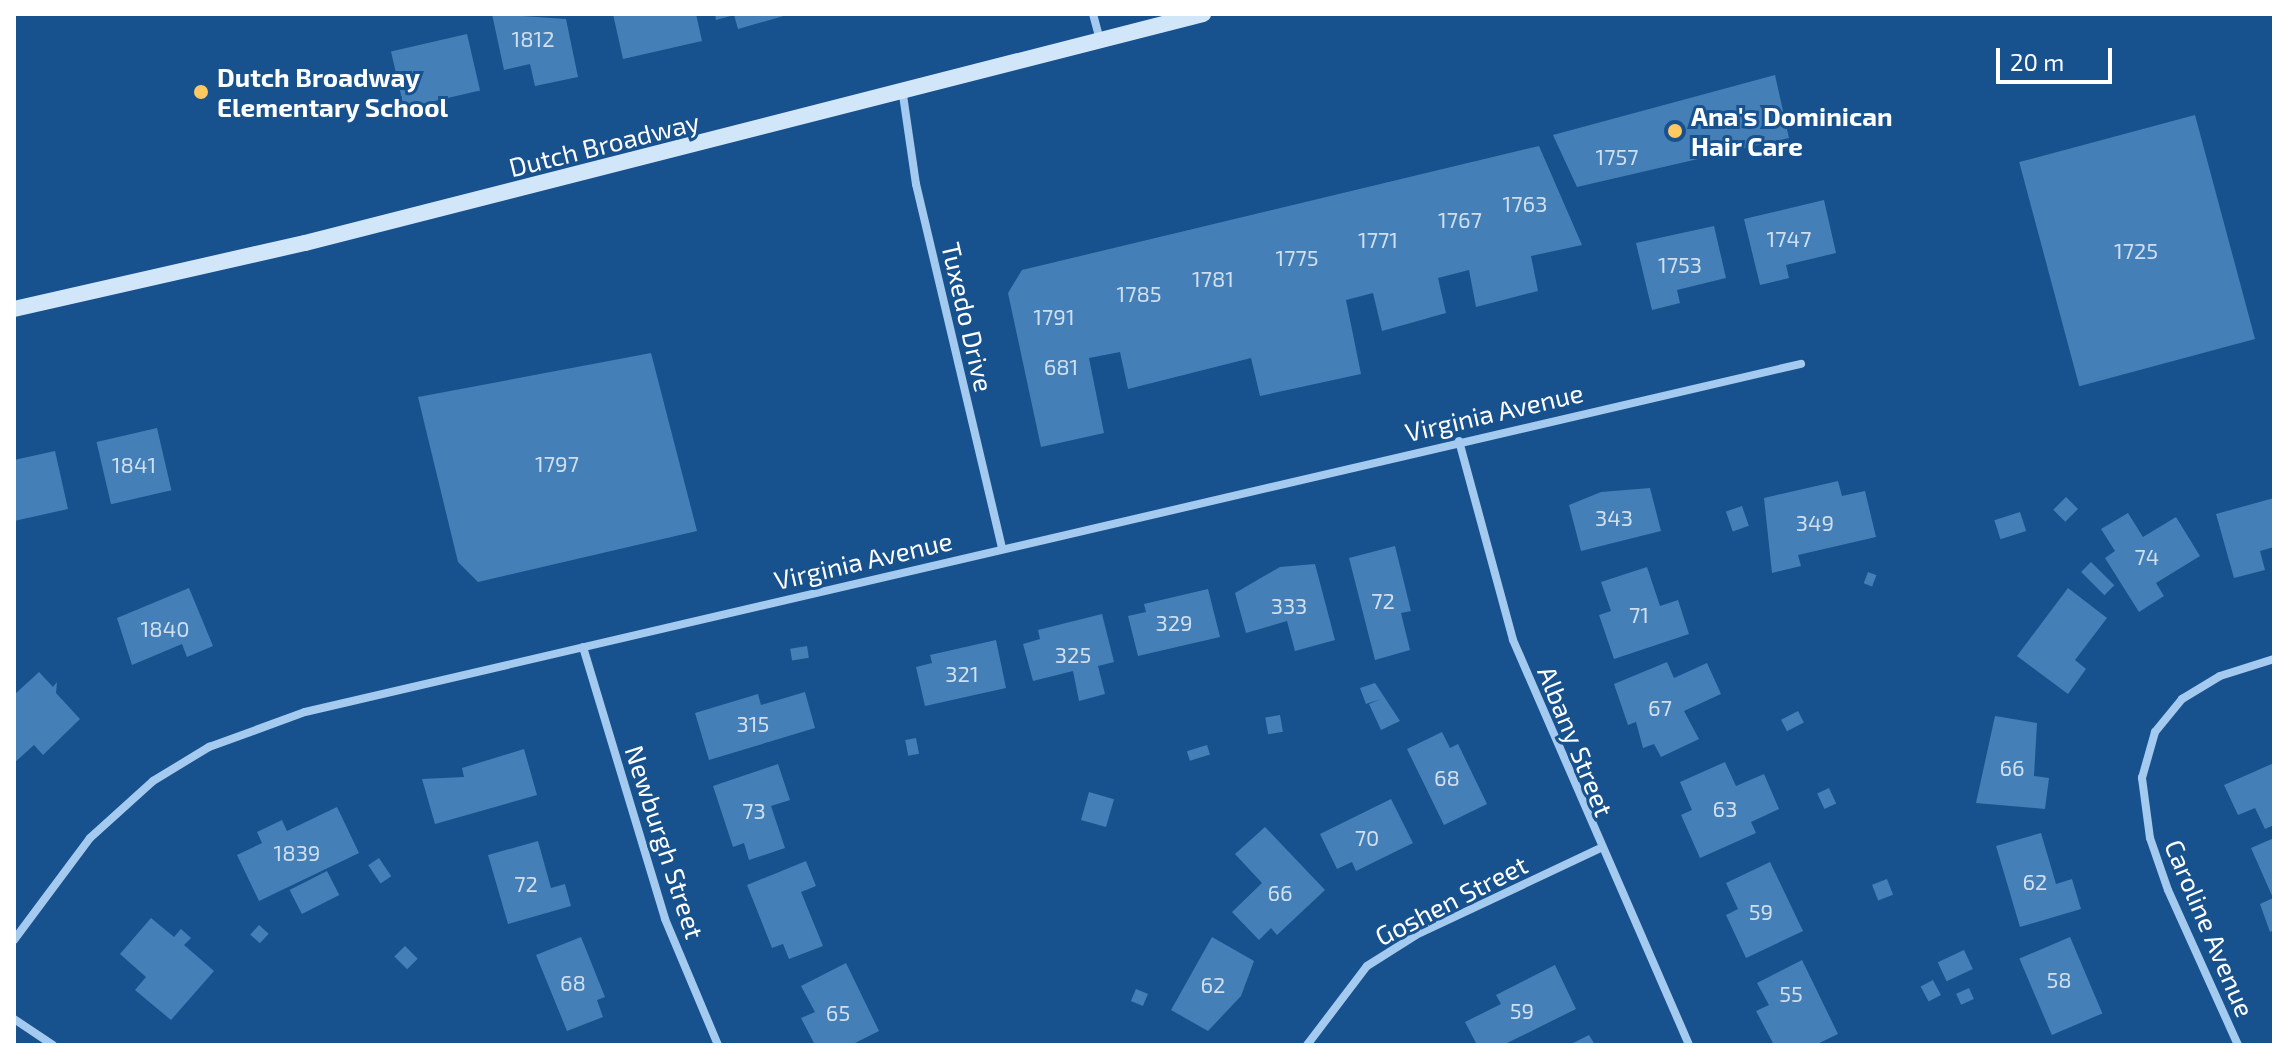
<!DOCTYPE html>
<html>
<head>
<meta charset="utf-8">
<style>
  body { margin:0 }
  #map { position:relative; width:2288px; height:1059px; overflow:hidden; background:#18528e; font-family:"Exo 2",sans-serif }
  div>[style] { position:absolute }
  .building>* { inset:0; background:#447fb8; transform-origin:0 0 }
  .street>* { height:8px; margin:-4px; padding:0 4px; transform-origin:4px; border-radius:4px; background:#a4caef }
  .secondary>* { height:16px; margin:-8px; padding:0 8px; transform-origin:8px; border-radius:8px; background:#d2e6fa }
  .dots>* { width:22px; height:22px; translate:-50% -50%; box-sizing:border-box; border:4px solid #18528e; border-radius:50% }
  span { translate:-50% -50%; white-space:nowrap; text-align:center; line-height:1.15; -webkit-text-stroke:6px #18528e; paint-order:stroke }
  .number-label { font-size:22px; color:#d0dfed }
  .number-label span { -webkit-text-stroke-width:0 }
  .poi-label { font-size:26px; color:#fff; font-weight:700 }
  .left { translate:0 -50%; text-align:left }
  .street-label { font-size:26px; color:#fff }
  .frame { position:absolute; inset:0; border:16px solid #fff; pointer-events:none }
  .scale { position:absolute; left:1996px; top:48px; width:116px; height:36px; box-sizing:border-box; border:4px solid #fff; border-top:0; padding-left:10px; font-size:24px; line-height:28px; white-space:nowrap; color:#fff; -webkit-text-stroke:6px #18528e; paint-order:stroke }
</style>
</head>
<body>
<div id="map">
  <div class="building">
    <div style="clip-path:polygon(492px 14px,566px 19px,578px 77px,535px 86px,530px 64px,504px 70px)"></div>
    <div style="clip-path:polygon(613px 14px,696px 14px,702px 41px,623px 59px)"></div>
    <div style="clip-path:polygon(715px 14px,787px 14px,787px 15px,738px 29px,734px 15px,716px 20px)"></div>
    <div style="left:467px;top:34px;width:58px;height:78px;rotate:77deg"></div>
    <div style="clip-path:polygon(1775px 75px,1789px 138px,1577px 187px,1553px 135px)"></div>
    <div style="left:2195px;top:115px;width:232px;height:182px;rotate:75deg"></div>
    <div style="clip-path:polygon(1539px 146px,1582px 245px,1531px 256px,1538px 291px,1476px 307px,1469px 270px,1438px 278px,1446px 313px,1382px 331px,1373px 293px,1346px 300px,1361px 374px,1260px 396px,1251px 358px,1128px 389px,1120px 352px,1089px 358px,1104px 433px,1041px 447px,1008px 293px,1022px 270px)"></div>
    <div style="clip-path:polygon(1824px 200px,1836px 253px,1786px 265px,1789px 278px,1760px 285px,1744px 219px)"></div>
    <div style="clip-path:polygon(1714px 226px,1726px 278px,1677px 290px,1680px 303px,1652px 310px,1636px 243px)"></div>
    <div style="clip-path:polygon(651px 353px,697px 531px,478px 582px,458px 562px,418px 397px)"></div>
    <div style="left:157px;top:428px;width:64px;height:62px;rotate:77deg"></div>
    <div style="clip-path:polygon(55px 451px,68px 509px,14px 521px,14px 460px)"></div>
    <div style="clip-path:polygon(1838px 481px,1842px 496px,1865px 491px,1876px 537px,1798px 555px,1801px 566px,1772px 573px,1764px 498px)"></div>
    <div style="clip-path:polygon(1650px 488px,1661px 531px,1581px 551px,1569px 505px,1601px 492px)"></div>
    <div style="left:2066px;top:497px;width:17px;height:18px;rotate:45deg"></div>
    <div style="clip-path:polygon(2274px 498px,2274px 547px,2260px 551px,2265px 570px,2234px 578px,2216px 514px)"></div>
    <div style="left:1742px;top:506px;width:21px;height:17px;rotate:71deg"></div>
    <div style="left:2020px;top:512px;width:20px;height:27px;rotate:72deg"></div>
    <div style="clip-path:polygon(2128px 513px,2143px 537px,2176px 517px,2200px 556px,2156px 583px,2164px 596px,2139px 612px,2105px 558px,2115px 551px,2101px 529px)"></div>
    <div style="clip-path:polygon(1395px 546px,1411px 611px,1401px 613px,1410px 650px,1375px 660px,1349px 558px)"></div>
    <div style="left:2091px;top:562px;width:33px;height:14px;rotate:45deg"></div>
    <div style="clip-path:polygon(1315px 564px,1335px 640px,1295px 651px,1287px 621px,1246px 633px,1235px 593px,1280px 567px)"></div>
    <div style="clip-path:polygon(1647px 567px,1660px 606px,1678px 600px,1689px 634px,1614px 659px,1599px 615px,1611px 611px,1601px 582px)"></div>
    <div style="left:1868px;top:572px;width:9px;height:12px;rotate:21deg"></div>
    <div style="clip-path:polygon(189px 588px,213px 646px,187px 657px,182px 644px,132px 665px,117px 618px)"></div>
    <div style="clip-path:polygon(2068px 588px,2107px 618px,2075px 660px,2086px 669px,2068px 694px,2017px 656px)"></div>
    <div style="clip-path:polygon(1208px 589px,1220px 637px,1138px 656px,1128px 616px,1146px 612px,1144px 604px)"></div>
    <div style="clip-path:polygon(1102px 614px,1114px 662px,1098px 666px,1105px 694px,1079px 701px,1073px 671px,1033px 681px,1023px 644px,1040px 639px,1038px 630px)"></div>
    <div style="clip-path:polygon(996px 640px,1006px 688px,925px 706px,916px 667px,932px 663px,930px 655px)"></div>
    <div style="left:807px;top:646px;width:12px;height:17px;rotate:81deg"></div>
    <div style="clip-path:polygon(1667px 662px,1674px 678px,1707px 663px,1721px 694px,1684px 711px,1699px 739px,1661px 757px,1654px 744px,1643px 748px,1636px 722px,1628px 725px,1614px 684px)"></div>
    <div style="clip-path:polygon(39px 672px,53px 687px,57px 682px,56px 693px,80px 719px,43px 755px,34px 745px,14px 763px,14px 695px)"></div>
    <div style="clip-path:polygon(1375px 683px,1400px 721px,1381px 730px,1369px 704px,1381px 699px,1366px 704px,1360px 688px)"></div>
    <div style="clip-path:polygon(805px 692px,815px 728px,709px 760px,695px 713px,758px 694px,761px 705px)"></div>
    <div style="left:1798px;top:711px;width:13px;height:19px;rotate:63deg"></div>
    <div style="left:1280px;top:715px;width:17px;height:15px;rotate:80deg"></div>
    <div style="clip-path:polygon(1995px 716px,2037px 723px,2034px 776px,2049px 778px,2045px 809px,1976px 803px)"></div>
    <div style="clip-path:polygon(1442px 732px,1450px 748px,1458px 744px,1487px 804px,1444px 825px,1407px 749px)"></div>
    <div style="left:916px;top:738px;width:16px;height:11px;rotate:79deg"></div>
    <div style="left:1207px;top:745px;width:10px;height:21px;rotate:73deg"></div>
    <div style="clip-path:polygon(524px 749px,537px 795px,435px 824px,422px 779px,464px 777px,462px 768px)"></div>
    <div style="clip-path:polygon(1725px 762px,1736px 786px,1764px 774px,1779px 809px,1751px 822px,1756px 833px,1700px 858px,1681px 815px,1692px 810px,1680px 782px)"></div>
    <div style="clip-path:polygon(2274px 763px,2274px 825px,2265px 829px,2255px 808px,2238px 815px,2224px 785px)"></div>
    <div style="clip-path:polygon(778px 764px,790px 800px,771px 806px,785px 848px,749px 860px,744px 843px,733px 847px,713px 786px)"></div>
    <div style="left:1829px;top:788px;width:17px;height:13px;rotate:65deg"></div>
    <div style="left:1089px;top:792px;width:26px;height:29px;rotate:16deg"></div>
    <div style="clip-path:polygon(1391px 799px,1413px 843px,1356px 871px,1352px 862px,1337px 869px,1320px 834px)"></div>
    <div style="clip-path:polygon(337px 807px,359px 853px,259px 901px,237px 855px,262px 843px,257px 832px,282px 820px,287px 831px)"></div>
    <div style="clip-path:polygon(1265px 827px,1325px 890px,1277px 935px,1271px 928px,1259px 940px,1232px 912px,1262px 883px,1235px 854px)"></div>
    <div style="clip-path:polygon(2041px 833px,2056px 884px,2072px 879px,2081px 909px,2020px 927px,1996px 846px)"></div>
    <div style="clip-path:polygon(2274px 838px,2274px 930px,2270px 932px,2260px 904px,2273px 898px,2251px 848px)"></div>
    <div style="clip-path:polygon(538px 841px,551px 888px,565px 884px,571px 906px,508px 924px,488px 855px)"></div>
    <div style="left:379px;top:858px;width:22px;height:13px;rotate:56deg"></div>
    <div style="clip-path:polygon(806px 861px,816px 886px,801px 892px,823px 946px,789px 959px,783px 944px,772px 948px,747px 885px)"></div>
    <div style="clip-path:polygon(1770px 862px,1803px 931px,1746px 958px,1726px 915px,1738px 909px,1726px 883px)"></div>
    <div style="left:327px;top:871px;width:27px;height:42px;rotate:63deg"></div>
    <div style="left:1887px;top:879px;width:17px;height:16px;rotate:69deg"></div>
    <div style="clip-path:polygon(151px 918px,174px 937px,181px 929px,191px 938px,184px 945px,214px 971px,171px 1020px,135px 990px,146px 977px,120px 954px)"></div>
    <div style="left:259px;top:925px;width:13px;height:13px;rotate:42deg"></div>
    <div style="clip-path:polygon(581px 937px,605px 997px,597px 1000px,603px 1017px,567px 1031px,536px 955px)"></div>
    <div style="clip-path:polygon(1212px 937px,1254px 961px,1241px 996px,1208px 1031px,1171px 1010px)"></div>
    <div style="left:2070px;top:937px;width:83px;height:55px;rotate:67deg"></div>
    <div style="left:405px;top:946px;width:18px;height:15px;rotate:45deg"></div>
    <div style="left:1964px;top:950px;width:21px;height:29px;rotate:65deg"></div>
    <div style="clip-path:polygon(1802px 960px,1838px 1034px,1815px 1045px,1774px 1045px,1756px 1011px,1769px 1005px,1757px 983px)"></div>
    <div style="clip-path:polygon(846px 963px,879px 1031px,851px 1045px,815px 1045px,801px 1018px,815px 1012px,801px 986px)"></div>
    <div style="clip-path:polygon(1555px 965px,1576px 1009px,1503px 1045px,1477px 1045px,1465px 1022px,1501px 1004px,1496px 995px)"></div>
    <div style="left:1933px;top:980px;width:17px;height:14px;rotate:62deg"></div>
    <div style="left:1969px;top:988px;width:12px;height:14px;rotate:66deg"></div>
    <div style="left:1136px;top:989px;width:13px;height:13px;rotate:23deg"></div>
    <div style="clip-path:polygon(1589px 1035px,1595px 1045px,1569px 1045px)"></div>
  </div>
  <div class="street">
    <div style="left:1093px;top:14px;width:27px;rotate:75deg"></div>
    <div style="left:903px;top:95px;width:90px;rotate:81.7deg"></div>
    <div style="left:916px;top:184px;width:374px;rotate:76.7deg"></div>
    <div style="left:1459px;top:441px;width:206px;rotate:74.8deg"></div>
    <div style="left:1513px;top:640px;width:442px;rotate:66.5deg"></div>
    <div style="left:583px;top:647px;width:284px;rotate:73.2deg"></div>
    <div style="left:665px;top:919px;width:137px;rotate:67.2deg"></div>
    <div style="left:14px;top:940px;width:127px;rotate:-53.3deg"></div>
    <div style="left:90px;top:838px;width:85px;rotate:-42.1deg"></div>
    <div style="left:153px;top:781px;width:66px;rotate:-31.3deg"></div>
    <div style="left:209px;top:747px;width:102px;rotate:-20deg"></div>
    <div style="left:305px;top:712px;width:1536px;rotate:-13.1deg"></div>
    <div style="left:14px;top:1019px;width:47px;rotate:33.7deg"></div>
    <div style="left:1307px;top:1045px;width:99px;rotate:-52.8deg"></div>
    <div style="left:1367px;top:966px;width:58px;rotate:-32.3deg"></div>
    <div style="left:1416px;top:935px;width:202px;rotate:-25.2deg"></div>
    <div style="left:2238px;top:1045px;width:170px;rotate:-114.3deg"></div>
    <div style="left:2168px;top:890px;width:55px;rotate:-109.1deg"></div>
    <div style="left:2150px;top:838px;width:61px;rotate:-97.6deg"></div>
    <div style="left:2142px;top:778px;width:48px;rotate:-74.2deg"></div>
    <div style="left:2155px;top:732px;width:43px;rotate:-50.7deg"></div>
    <div style="left:2182px;top:699px;width:44px;rotate:-31.2deg"></div>
    <div style="left:2220px;top:676px;width:57px;rotate:-17.5deg"></div>
  </div>
  <div class="secondary">
    <div style="left:14px;top:309px;width:298px;rotate:-12.8deg"></div>
    <div style="left:305px;top:243px;width:927px;rotate:-14.31deg"></div>
  </div>
  <div class="dots">
    <div style="left:201px;top:92px;background:#ffc962"></div>
    <div style="left:1675px;top:131px;background:#ffc962"></div>
  </div>
  <div class="number-label">
    <span style="left:533px;top:39px">1812</span>
    <span style="left:1617px;top:157px">1757</span>
    <span style="left:1525px;top:204px">1763</span>
    <span style="left:1460px;top:220px">1767</span>
    <span style="left:1789px;top:239px">1747</span>
    <span style="left:1378px;top:240px">1771</span>
    <span style="left:2136px;top:251px">1725</span>
    <span style="left:1297px;top:258px">1775</span>
    <span style="left:1680px;top:265px">1753</span>
    <span style="left:1213px;top:279px">1781</span>
    <span style="left:1139px;top:294px">1785</span>
    <span style="left:1054px;top:317px">1791</span>
    <span style="left:1061px;top:367px">681</span>
    <span style="left:557px;top:464px">1797</span>
    <span style="left:134px;top:465px">1841</span>
    <span style="left:1614px;top:518px">343</span>
    <span style="left:1815px;top:523px">349</span>
    <span style="left:2147px;top:557px">74</span>
    <span style="left:1383px;top:601px">72</span>
    <span style="left:1289px;top:606px">333</span>
    <span style="left:1639px;top:615px">71</span>
    <span style="left:1174px;top:623px">329</span>
    <span style="left:165px;top:629px">1840</span>
    <span style="left:1073px;top:655px">325</span>
    <span style="left:962px;top:674px">321</span>
    <span style="left:1660px;top:708px">67</span>
    <span style="left:753px;top:724px">315</span>
    <span style="left:2012px;top:768px">66</span>
    <span style="left:1447px;top:778px">68</span>
    <span style="left:1725px;top:809px">63</span>
    <span style="left:754px;top:811px">73</span>
    <span style="left:1367px;top:838px">70</span>
    <span style="left:297px;top:853px">1839</span>
    <span style="left:2035px;top:882px">62</span>
    <span style="left:526px;top:884px">72</span>
    <span style="left:1280px;top:893px">66</span>
    <span style="left:1761px;top:912px">59</span>
    <span style="left:2059px;top:980px">58</span>
    <span style="left:573px;top:983px">68</span>
    <span style="left:1213px;top:985px">62</span>
    <span style="left:1791px;top:994px">55</span>
    <span style="left:1522px;top:1011px">59</span>
    <span style="left:838px;top:1013px">65</span>
  </div>
  <div class="poi-label">
    <span class="left" style="left:217px;top:92px">Dutch Broadway<br>Elementary School</span>
    <span class="left" style="left:1691px;top:131px">Ana's Dominican<br>Hair Care</span>
  </div>
  <div class="street-label">
    <span style="left:604px;top:144px;rotate:-14deg">Dutch Broadway</span>
    <span style="left:968px;top:317px;rotate:77deg">Tuxedo Drive</span>
    <span style="left:1494px;top:412px;rotate:-13deg">Virginia Avenue</span>
    <span style="left:863px;top:560px;rotate:-13deg">Virginia Avenue</span>
    <span style="left:1576px;top:741px;rotate:68deg">Albany Street</span>
    <span style="left:665px;top:842px;rotate:72deg">Newburgh Street</span>
    <span style="left:1451px;top:900px;rotate:-27deg">Goshen Street</span>
    <span style="left:2210px;top:928px;rotate:67deg">Caroline Avenue</span>
  </div>
  <div class="frame"></div>
  <div class="scale">20 m</div>
</div>
</body>
</html>
